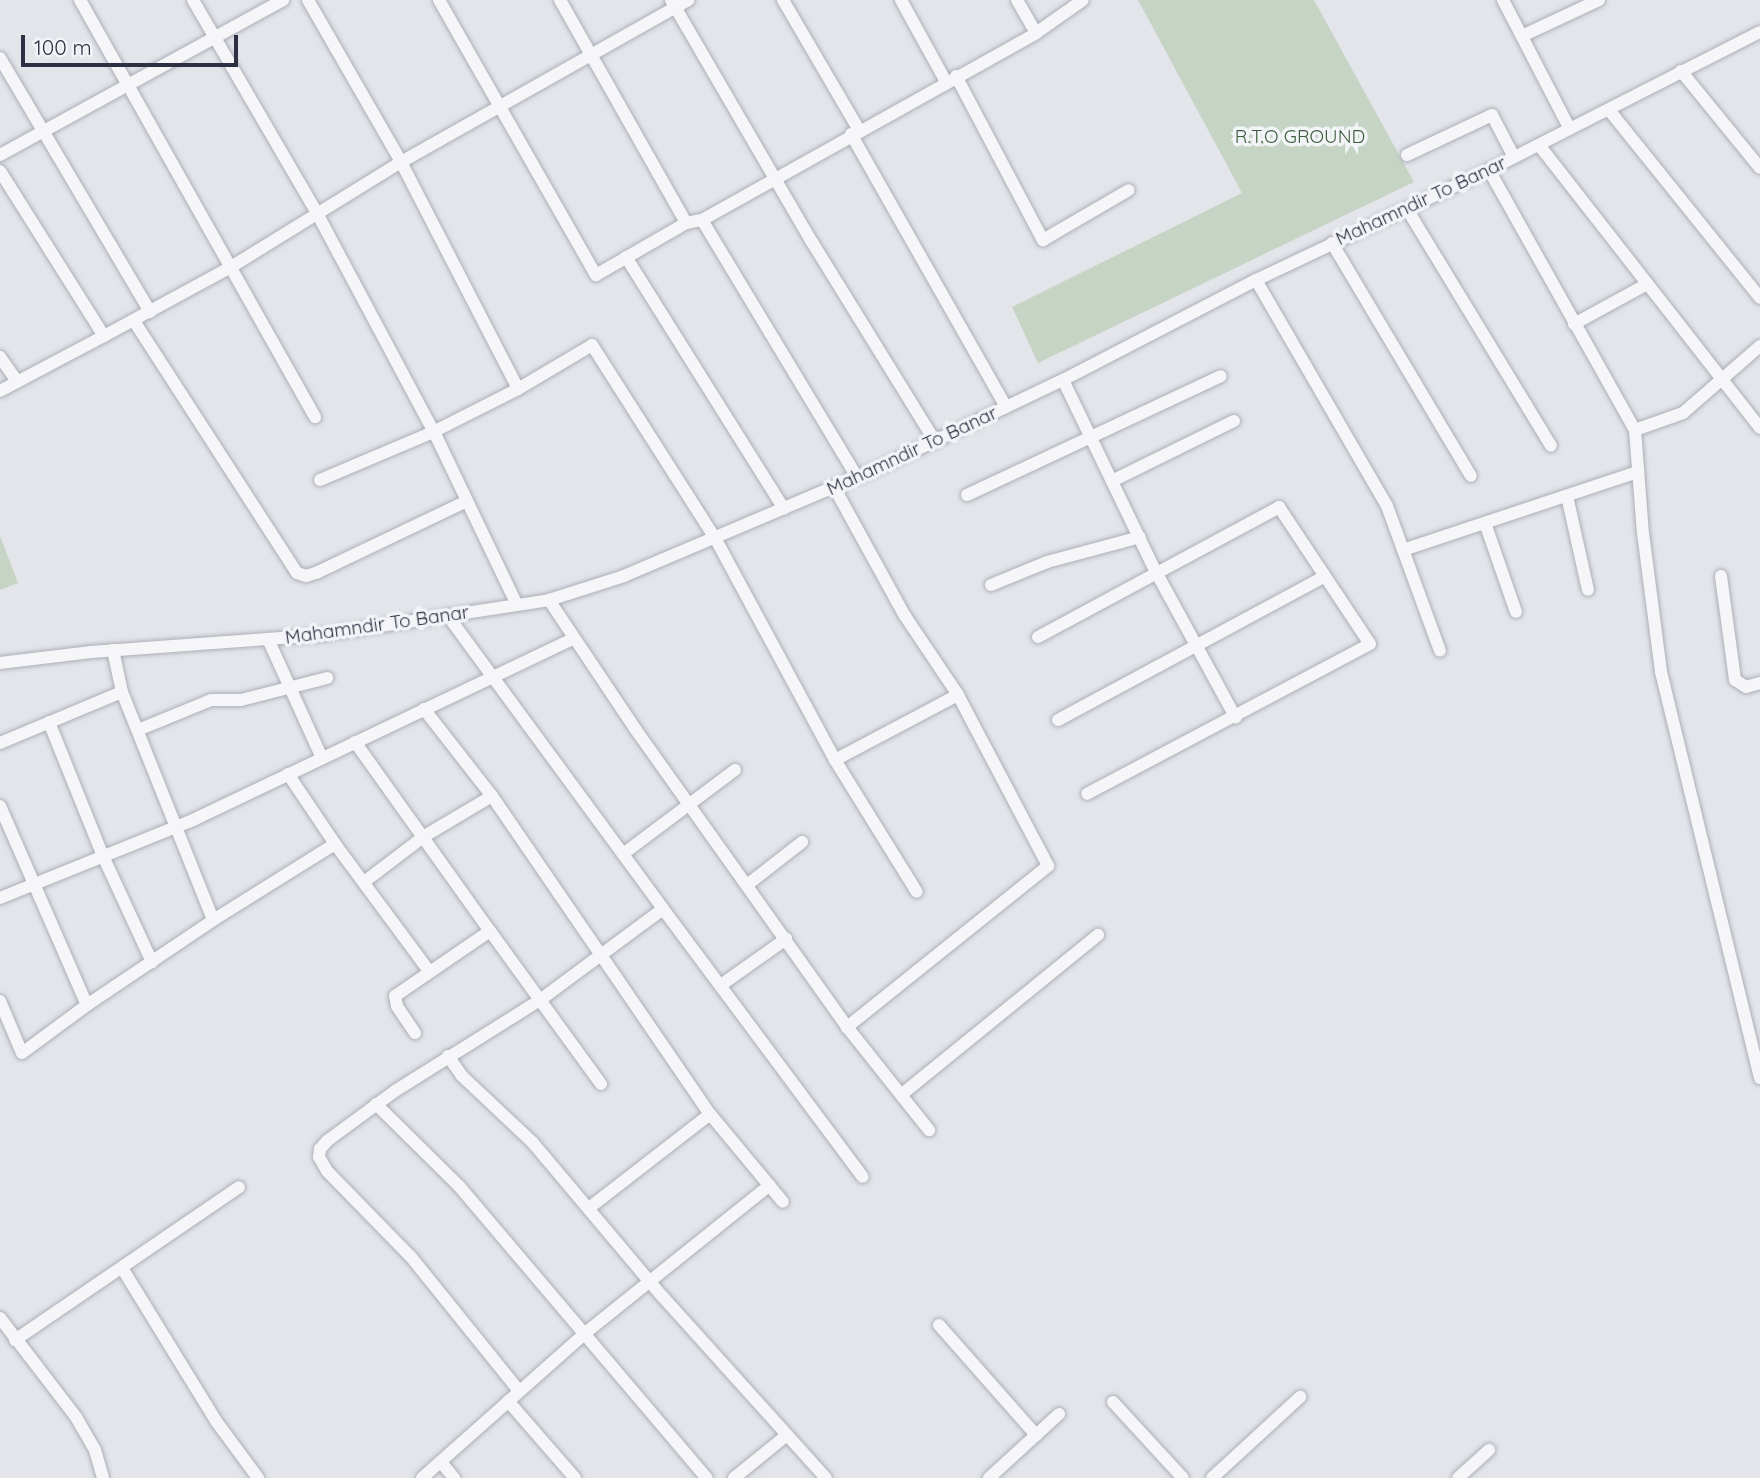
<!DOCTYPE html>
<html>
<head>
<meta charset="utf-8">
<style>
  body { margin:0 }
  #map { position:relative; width:1760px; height:1478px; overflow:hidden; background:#e3e5ea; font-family:Quicksand,sans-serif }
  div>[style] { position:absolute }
  .green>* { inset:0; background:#c6d4c5 }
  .roads { filter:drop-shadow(0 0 2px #acafb8) drop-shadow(0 0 2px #acafb8) }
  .street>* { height:12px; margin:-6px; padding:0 6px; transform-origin:6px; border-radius:6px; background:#f6f6f9 }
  span { translate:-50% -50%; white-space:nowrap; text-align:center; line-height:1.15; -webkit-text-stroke:7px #f3f4f8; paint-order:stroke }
  .park-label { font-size:19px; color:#3b5d3a }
  .street-label { font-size:19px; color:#2c3042 }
  .scale { position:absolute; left:21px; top:35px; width:217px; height:32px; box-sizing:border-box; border:4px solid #2c3042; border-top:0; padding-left:9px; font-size:21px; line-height:24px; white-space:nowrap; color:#2c3042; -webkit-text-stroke:5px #f3f4f8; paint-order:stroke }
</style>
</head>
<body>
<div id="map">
  <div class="green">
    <div style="clip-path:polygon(1138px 0,1314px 0,1414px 182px,1038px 363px,1012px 307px,1242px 193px)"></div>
    <div style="clip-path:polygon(0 536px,18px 583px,0 590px)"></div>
  </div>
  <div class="roads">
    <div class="street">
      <div style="left:80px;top:0;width:479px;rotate:60.6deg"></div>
      <div style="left:193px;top:0;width:249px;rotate:59.8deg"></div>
      <div style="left:318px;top:215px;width:253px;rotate:61.9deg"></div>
      <div style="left:437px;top:438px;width:185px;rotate:64.4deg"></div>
      <div style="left:308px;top:0;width:187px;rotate:60.1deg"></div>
      <div style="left:401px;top:162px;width:255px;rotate:62.7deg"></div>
      <div style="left:439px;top:0;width:317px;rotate:60.3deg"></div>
      <div style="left:596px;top:275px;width:104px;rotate:-30deg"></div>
      <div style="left:686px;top:223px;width:16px;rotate:-11deg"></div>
      <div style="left:702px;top:220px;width:383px;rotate:-29.2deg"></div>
      <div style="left:1036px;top:33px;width:57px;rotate:-35.1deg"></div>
      <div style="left:560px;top:0;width:256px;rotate:60.5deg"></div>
      <div style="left:671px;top:0;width:280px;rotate:59.8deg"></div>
      <div style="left:812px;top:242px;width:234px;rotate:58.3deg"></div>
      <div style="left:783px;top:0;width:151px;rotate:59.7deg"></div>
      <div style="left:901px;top:0;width:94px;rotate:61.2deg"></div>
      <div style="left:1017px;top:0;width:38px;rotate:60deg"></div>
      <div style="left:1503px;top:0;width:145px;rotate:62.6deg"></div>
      <div style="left:1522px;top:36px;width:85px;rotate:-25.1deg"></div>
      <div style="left:0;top:58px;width:295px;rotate:59.4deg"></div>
      <div style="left:1681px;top:71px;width:125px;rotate:50.8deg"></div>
      <div style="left:956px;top:76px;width:186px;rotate:62.1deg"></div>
      <div style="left:1043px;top:240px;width:99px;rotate:-30.2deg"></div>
      <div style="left:1609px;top:110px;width:241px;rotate:51.2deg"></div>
      <div style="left:851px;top:134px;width:314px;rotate:60.4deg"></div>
      <div style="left:1539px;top:145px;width:359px;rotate:52deg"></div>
      <div style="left:0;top:155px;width:323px;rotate:-28.7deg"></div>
      <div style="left:1407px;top:155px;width:94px;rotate:-25.2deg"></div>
      <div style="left:1492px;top:115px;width:47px;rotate:62.4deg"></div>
      <div style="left:1489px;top:170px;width:298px;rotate:60.7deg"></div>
      <div style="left:1635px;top:430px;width:51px;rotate:-19.5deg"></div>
      <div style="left:1683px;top:413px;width:102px;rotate:-41deg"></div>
      <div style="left:0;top:171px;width:195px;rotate:57.8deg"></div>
      <div style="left:104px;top:336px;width:145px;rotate:-28.5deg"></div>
      <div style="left:231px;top:267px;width:200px;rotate:-31.7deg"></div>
      <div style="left:401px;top:162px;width:330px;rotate:-29.4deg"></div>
      <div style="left:1407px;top:209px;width:277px;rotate:58.7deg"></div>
      <div style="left:702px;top:220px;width:300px;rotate:58.9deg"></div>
      <div style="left:1332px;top:243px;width:271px;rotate:59.2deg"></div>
      <div style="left:626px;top:257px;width:297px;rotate:57.9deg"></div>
      <div style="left:1256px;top:280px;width:261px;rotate:59.9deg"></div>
      <div style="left:1387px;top:506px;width:154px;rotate:69.9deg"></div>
      <div style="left:134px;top:321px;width:300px;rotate:57.1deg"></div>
      <div style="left:297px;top:573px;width:9px;rotate:18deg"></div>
      <div style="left:306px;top:576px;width:10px;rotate:-17deg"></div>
      <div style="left:316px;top:573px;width:167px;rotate:-25.5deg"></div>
      <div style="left:1574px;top:324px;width:83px;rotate:-28.7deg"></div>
      <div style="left:0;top:357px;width:29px;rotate:55deg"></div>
      <div style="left:1063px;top:380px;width:213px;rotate:64.2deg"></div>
      <div style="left:1156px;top:572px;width:166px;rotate:61.3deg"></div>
      <div style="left:0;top:391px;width:118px;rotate:-27.9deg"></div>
      <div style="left:1635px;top:430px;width:103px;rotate:85.6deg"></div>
      <div style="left:1643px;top:533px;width:140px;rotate:82.6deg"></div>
      <div style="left:1661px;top:672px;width:418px;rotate:76.3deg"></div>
      <div style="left:320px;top:480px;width:123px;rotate:-23deg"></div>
      <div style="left:433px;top:432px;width:95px;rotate:-26.8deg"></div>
      <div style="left:518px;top:389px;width:86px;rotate:-30.7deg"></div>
      <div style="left:592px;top:345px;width:229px;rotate:57.5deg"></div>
      <div style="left:715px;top:538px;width:252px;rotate:61.6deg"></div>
      <div style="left:835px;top:760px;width:155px;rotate:58.2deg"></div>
      <div style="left:1112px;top:481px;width:136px;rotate:-26.2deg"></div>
      <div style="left:834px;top:487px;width:147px;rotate:61.2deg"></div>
      <div style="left:905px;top:616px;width:95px;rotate:56.1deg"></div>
      <div style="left:958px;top:695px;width:193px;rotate:62.2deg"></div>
      <div style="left:1048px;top:866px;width:258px;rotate:141.3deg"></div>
      <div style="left:967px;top:495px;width:280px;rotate:-25.1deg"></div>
      <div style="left:1567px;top:496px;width:96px;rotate:77.4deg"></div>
      <div style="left:1485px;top:523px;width:94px;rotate:70.8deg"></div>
      <div style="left:1403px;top:550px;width:248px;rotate:-18.4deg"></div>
      <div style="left:1721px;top:576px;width:105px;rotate:82.3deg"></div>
      <div style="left:1735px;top:680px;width:13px;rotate:32deg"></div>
      <div style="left:1746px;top:687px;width:15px;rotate:-16deg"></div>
      <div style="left:991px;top:585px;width:61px;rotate:-22.3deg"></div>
      <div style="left:1047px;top:562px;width:96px;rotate:-15deg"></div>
      <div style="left:549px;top:600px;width:156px;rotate:56.2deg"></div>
      <div style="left:636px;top:730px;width:364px;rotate:54.6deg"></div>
      <div style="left:847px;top:1027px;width:132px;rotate:51.5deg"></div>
      <div style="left:448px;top:616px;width:363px;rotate:53.7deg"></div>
      <div style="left:1038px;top:637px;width:274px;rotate:-28.3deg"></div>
      <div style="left:1279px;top:507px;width:164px;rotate:56.4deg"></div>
      <div style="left:1370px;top:644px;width:320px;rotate:152.1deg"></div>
      <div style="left:268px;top:639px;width:131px;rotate:65.6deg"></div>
      <div style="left:0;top:663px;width:92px;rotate:-6.9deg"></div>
      <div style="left:91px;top:652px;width:231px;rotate:-4.2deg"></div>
      <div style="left:321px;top:635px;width:231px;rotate:-8.7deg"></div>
      <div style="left:549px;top:600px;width:79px;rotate:-17.7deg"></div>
      <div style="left:624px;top:576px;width:272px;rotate:-23deg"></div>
      <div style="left:874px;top:470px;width:209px;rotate:-25.5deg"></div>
      <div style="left:1063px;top:380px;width:217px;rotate:-27.4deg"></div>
      <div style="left:1256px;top:280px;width:258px;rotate:-25.3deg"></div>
      <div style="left:1489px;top:170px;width:304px;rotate:-27deg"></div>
      <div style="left:122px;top:692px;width:245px;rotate:68.2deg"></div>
      <div style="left:424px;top:709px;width:110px;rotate:52deg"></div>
      <div style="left:492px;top:796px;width:386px;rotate:55.6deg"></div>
      <div style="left:710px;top:1114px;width:114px;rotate:50.3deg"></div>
      <div style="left:1058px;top:720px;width:303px;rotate:-28.3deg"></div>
      <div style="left:49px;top:722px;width:144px;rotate:68.1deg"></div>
      <div style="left:103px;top:856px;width:117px;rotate:65.2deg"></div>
      <div style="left:138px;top:730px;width:79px;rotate:-22.3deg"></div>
      <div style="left:211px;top:700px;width:30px"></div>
      <div style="left:241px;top:700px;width:89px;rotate:-14.3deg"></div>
      <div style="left:355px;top:742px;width:232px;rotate:54.5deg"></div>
      <div style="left:0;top:743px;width:132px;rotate:-22.7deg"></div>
      <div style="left:122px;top:692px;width:43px;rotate:-102.1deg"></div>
      <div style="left:835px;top:760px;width:139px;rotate:-27.9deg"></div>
      <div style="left:288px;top:774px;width:84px;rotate:56.1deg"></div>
      <div style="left:0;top:806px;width:217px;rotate:66.4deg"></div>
      <div style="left:87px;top:1005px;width:158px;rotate:-33.9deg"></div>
      <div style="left:218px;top:917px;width:138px;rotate:-32deg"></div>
      <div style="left:335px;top:844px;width:158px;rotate:53.5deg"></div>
      <div style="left:623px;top:854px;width:140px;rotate:-36.9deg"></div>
      <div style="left:364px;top:882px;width:74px;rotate:-37.3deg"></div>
      <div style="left:423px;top:837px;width:80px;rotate:-30.7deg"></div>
      <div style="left:747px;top:885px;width:70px;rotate:-38deg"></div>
      <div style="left:0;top:898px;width:208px;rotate:-22deg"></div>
      <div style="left:193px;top:820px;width:422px;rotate:-25.5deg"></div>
      <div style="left:721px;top:985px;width:80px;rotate:-35.3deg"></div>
      <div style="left:0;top:1001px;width:56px;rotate:67.1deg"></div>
      <div style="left:22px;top:1053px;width:81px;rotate:-36.4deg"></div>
      <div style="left:415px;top:1033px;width:32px;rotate:-124deg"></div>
      <div style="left:397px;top:1006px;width:10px;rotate:-101deg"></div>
      <div style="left:395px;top:996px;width:115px;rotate:-34.4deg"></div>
      <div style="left:490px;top:931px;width:85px;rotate:54.1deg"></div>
      <div style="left:540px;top:1000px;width:171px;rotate:147.9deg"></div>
      <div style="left:395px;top:1091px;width:84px;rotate:143.7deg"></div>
      <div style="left:327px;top:1141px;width:11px;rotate:131deg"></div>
      <div style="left:320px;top:1149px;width:8px;rotate:97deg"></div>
      <div style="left:319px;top:1157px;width:16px;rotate:60deg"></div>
      <div style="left:327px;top:1171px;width:120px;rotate:45.7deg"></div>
      <div style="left:411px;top:1257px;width:172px;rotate:51.1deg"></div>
      <div style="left:448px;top:1056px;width:24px;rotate:55deg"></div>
      <div style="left:462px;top:1076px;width:98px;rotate:43.3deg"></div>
      <div style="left:533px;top:1143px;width:200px;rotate:49.9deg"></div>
      <div style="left:662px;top:1296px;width:245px;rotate:48deg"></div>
      <div style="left:601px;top:1084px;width:104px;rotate:-126deg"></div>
      <div style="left:540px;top:1000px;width:153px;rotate:-36.5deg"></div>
      <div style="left:663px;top:909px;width:334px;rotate:53.3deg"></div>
      <div style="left:901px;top:1095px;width:254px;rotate:-39.1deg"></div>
      <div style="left:376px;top:1104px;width:117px;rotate:44.7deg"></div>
      <div style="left:459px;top:1186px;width:383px;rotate:49.7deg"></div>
      <div style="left:589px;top:1208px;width:153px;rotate:-37.8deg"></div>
      <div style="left:122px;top:1268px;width:180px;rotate:58.4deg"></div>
      <div style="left:216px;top:1421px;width:71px;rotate:53.6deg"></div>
      <div style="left:0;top:1318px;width:125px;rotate:52.5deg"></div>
      <div style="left:76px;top:1417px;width:38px;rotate:60deg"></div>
      <div style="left:95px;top:1450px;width:29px;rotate:74deg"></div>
      <div style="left:939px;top:1325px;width:147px;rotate:48.6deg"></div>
      <div style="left:15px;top:1340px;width:271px;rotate:-34.3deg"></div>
      <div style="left:508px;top:1401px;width:102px;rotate:49deg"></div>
      <div style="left:1113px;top:1402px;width:103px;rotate:47.4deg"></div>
      <div style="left:441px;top:1462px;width:21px;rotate:51deg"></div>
      <div style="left:422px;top:1478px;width:217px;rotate:-41.6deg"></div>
      <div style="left:584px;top:1334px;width:238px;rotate:-38.7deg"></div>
      <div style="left:734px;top:1478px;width:68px;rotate:-39.1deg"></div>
      <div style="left:989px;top:1478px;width:95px;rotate:-42.4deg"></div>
      <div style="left:1212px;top:1478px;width:120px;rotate:-42.6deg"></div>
      <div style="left:1458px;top:1478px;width:42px;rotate:-42.1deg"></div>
    </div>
  </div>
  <div class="park-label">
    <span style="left:1300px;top:137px">R.T.O GROUND</span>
  </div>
  <div class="street-label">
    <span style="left:1421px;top:201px;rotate:-25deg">Mahamndir To Banar</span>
    <span style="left:912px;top:451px;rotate:-25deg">Mahamndir To Banar</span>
    <span style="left:377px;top:625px;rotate:-8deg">Mahamndir To Banar</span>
  </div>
  <div class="scale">100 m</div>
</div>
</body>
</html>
